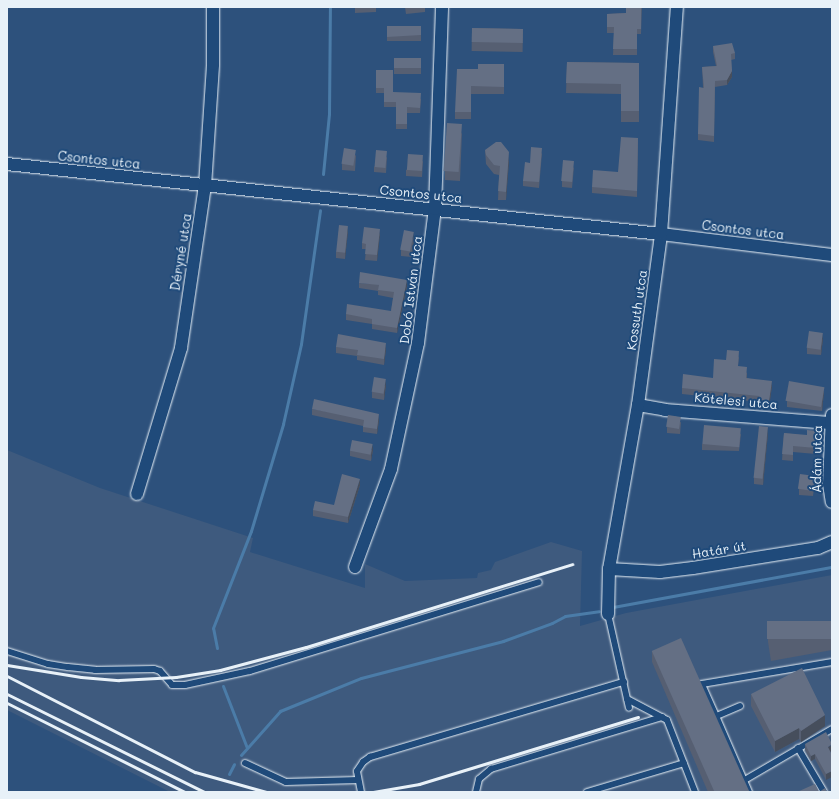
<!DOCTYPE html>
<html>
<head>
<meta charset="utf-8">
<style>
  body { margin:0 }
  #map { position:relative; width:839px; height:799px; overflow:hidden; background:#2d517c; font-family:Mali,sans-serif }
  div>[style] { position:absolute }
  .built>* { inset:0; background:#3e5a7e }
  .stream>* { height:3px; margin:-1.5px; padding:0 1.5px; transform-origin:1.5px; border-radius:1.5px; background:#4b7ca8 }
  .roads { filter:drop-shadow(0 0 1px #e8f1f8) drop-shadow(0 0 1px #e8f1f8) }
  .lane>* { height:6px; margin:-3px; padding:0 3px; transform-origin:3px; border-radius:3px; background:#1f4a7a }
  .street>* { height:12px; margin:-6px; padding:0 6px; transform-origin:6px; border-radius:6px; background:#1f4a7a }
  .rail>* { height:3px; margin:-1.5px; padding:0 1.5px; transform-origin:1.5px; border-radius:1.5px; background:#e8f1f8 }
  .wall>* { inset:0; background:#565f72; transform-origin:0 0 }
  .shaded-wall>* { inset:0; background:#464e5c }
  .building>* { inset:0; background:#646f84; transform-origin:0 0 }
  span { translate:-50% -50%; white-space:nowrap; text-align:center; line-height:1.15; -webkit-text-stroke:4px #1f4a7a; paint-order:stroke }
  .street-label { font-size:13px; color:#e8f1f8 }
  .frame { position:absolute; inset:0; border:8px solid #e8f1f8; pointer-events:none }
</style>
</head>
<body>
<div id="map">
  <div class="built">
    <div style="clip-path:polygon(7px 450px,100px 488px,253px 538px,250px 552px,365px 588px,365px 564px,405px 581px,477px 578px,478px 573px,491px 570px,495px 562px,551px 542px,582px 551px,580px 626px,626px 613px,832px 575px,832px 792px,170px 792px,7px 710px)"></div>
  </div>
  <div class="stream">
    <div style="left:323px;top:174px;width:60px;rotate:-84.3deg"></div>
    <div style="left:329px;top:114px;width:107px;rotate:-89.5deg"></div>
    <div style="left:613px;top:607px;width:223px;rotate:-10.4deg"></div>
    <div style="left:217px;top:648px;width:20px;rotate:-101deg"></div>
    <div style="left:213px;top:628px;width:104px;rotate:-68.6deg"></div>
    <div style="left:251px;top:531px;width:112px;rotate:-73.3deg"></div>
    <div style="left:283px;top:424px;width:82px;rotate:-77.3deg"></div>
    <div style="left:301px;top:344px;width:135px;rotate:-81.9deg"></div>
    <div style="left:223px;top:686px;width:66px;rotate:68.8deg"></div>
    <div style="left:241px;top:755px;width:59px;rotate:-48.4deg"></div>
    <div style="left:280px;top:711px;width:87px;rotate:-22.2deg"></div>
    <div style="left:361px;top:678px;width:147px;rotate:-14.6deg"></div>
    <div style="left:503px;top:641px;width:52px;rotate:-20.2deg"></div>
    <div style="left:552px;top:623px;width:15px;rotate:-28deg"></div>
    <div style="left:565px;top:616px;width:34px;rotate:-8deg"></div>
    <div style="left:229px;top:774px;width:11px;rotate:-63deg"></div>
  </div>
  <div class="roads">
    <div class="lane">
      <div style="left:608px;top:614px;width:96px;rotate:77.4deg"></div>
      <div style="left:7px;top:651px;width:43px;rotate:17.6deg"></div>
      <div style="left:48px;top:664px;width:20px;rotate:9deg"></div>
      <div style="left:68px;top:667px;width:27px;rotate:6deg"></div>
      <div style="left:95px;top:670px;width:59px;rotate:-1deg"></div>
      <div style="left:154px;top:669px;width:6px;rotate:18deg"></div>
      <div style="left:160px;top:671px;width:18px;rotate:49deg"></div>
      <div style="left:172px;top:685px;width:13px"></div>
      <div style="left:185px;top:685px;width:66px;rotate:-12.2deg"></div>
      <div style="left:250px;top:671px;width:302px;rotate:-17.1deg"></div>
      <div style="left:627px;top:699px;width:45px;rotate:27.7deg"></div>
      <div style="left:667px;top:720px;width:77px;rotate:68.7deg"></div>
      <div style="left:740px;top:706px;width:26px;rotate:157deg"></div>
      <div style="left:716px;top:716px;width:83px;rotate:66.5deg"></div>
      <div style="left:716px;top:716px;width:35px;rotate:-114deg"></div>
      <div style="left:702px;top:684px;width:132px;rotate:-9.6deg"></div>
      <div style="left:798px;top:748px;width:51px;rotate:59.4deg"></div>
      <div style="left:245px;top:763px;width:45px;rotate:24.9deg"></div>
      <div style="left:286px;top:782px;width:72px;rotate:-1.6deg"></div>
      <div style="left:743px;top:781px;width:103px;rotate:-30.3deg"></div>
      <div style="left:361px;top:792px;width:21px;rotate:-101deg"></div>
      <div style="left:357px;top:771px;width:11px;rotate:-56deg"></div>
      <div style="left:363px;top:762px;width:9px;rotate:-36deg"></div>
      <div style="left:370px;top:757px;width:265px;rotate:-16.5deg"></div>
      <div style="left:476px;top:792px;width:13px;rotate:-77deg"></div>
      <div style="left:479px;top:779px;width:16px;rotate:-40deg"></div>
      <div style="left:491px;top:769px;width:179px;rotate:-16.9deg"></div>
      <div style="left:587px;top:792px;width:101px;rotate:-16.6deg"></div>
    </div>
    <div class="street">
      <div style="left:7px;top:164px;width:658px;rotate:6.11deg"></div>
      <div style="left:661px;top:234px;width:172px;rotate:7deg"></div>
      <div style="left:638px;top:405px;width:27px;rotate:10deg"></div>
      <div style="left:665px;top:410px;width:168px;rotate:4.5deg"></div>
      <div style="left:832px;top:415px;width:69px;rotate:92.5deg"></div>
      <div style="left:829px;top:484px;width:18px;rotate:81deg"></div>
      <div style="left:137px;top:494px;width:152px;rotate:-73.2deg"></div>
      <div style="left:181px;top:348px;width:164px;rotate:-81.6deg"></div>
      <div style="left:205px;top:186px;width:122px;rotate:-86.2deg"></div>
      <div style="left:213px;top:64px;width:57px;rotate:-90deg"></div>
      <div style="left:355px;top:567px;width:104px;rotate:-69.8deg"></div>
      <div style="left:391px;top:469px;width:129px;rotate:-77.9deg"></div>
      <div style="left:418px;top:343px;width:135px;rotate:-82.8deg"></div>
      <div style="left:435px;top:209px;width:202px;rotate:-88deg"></div>
      <div style="left:609px;top:569px;width:51px;rotate:3.4deg"></div>
      <div style="left:660px;top:572px;width:33px;rotate:-7deg"></div>
      <div style="left:693px;top:568px;width:127px;rotate:-9.1deg"></div>
      <div style="left:818px;top:548px;width:15px;rotate:-23deg"></div>
      <div style="left:608px;top:614px;width:45px;rotate:-88.7deg"></div>
      <div style="left:609px;top:569px;width:167px;rotate:-80deg"></div>
      <div style="left:638px;top:405px;width:173px;rotate:-82.3deg"></div>
      <div style="left:661px;top:234px;width:228px;rotate:-86deg"></div>
    </div>
  </div>
  <div class="rail">
    <div style="left:7px;top:665px;width:75px;rotate:9.2deg"></div>
    <div style="left:81px;top:677px;width:38px;rotate:5deg"></div>
    <div style="left:119px;top:680px;width:57px;rotate:-3deg"></div>
    <div style="left:176px;top:677px;width:45px;rotate:-9deg"></div>
    <div style="left:220px;top:670px;width:89px;rotate:-15deg"></div>
    <div style="left:306px;top:647px;width:279px;rotate:-17.3deg"></div>
    <div style="left:7px;top:676px;width:211px;rotate:27.1deg"></div>
    <div style="left:195px;top:772px;width:74px;rotate:15.7deg"></div>
    <div style="left:7px;top:694px;width:220px;rotate:26.4deg"></div>
    <div style="left:7px;top:703px;width:199px;rotate:26.6deg"></div>
    <div style="left:373px;top:792px;width:47px;rotate:-9.9deg"></div>
    <div style="left:419px;top:784px;width:229px;rotate:-17deg"></div>
  </div>
  <div class="wall">
    <div style="clip-path:polygon(355px 7px,405px 7px,376px 8px,376px 12px,355px 13px)"></div>
    <div style="clip-path:polygon(405px 7px,425px 7px,425px 12px,406px 14px)"></div>
    <div style="clip-path:polygon(642px 7px,641px 34px,637px 34px,637px 55px,613px 55px,614px 33px,607px 33px,607px 14px,626px 13px)"></div>
    <div style="left:387px;top:26px;width:34px;height:15px"></div>
    <div style="left:472px;top:28px;width:51px;height:23px;rotate:1deg"></div>
    <div style="clip-path:polygon(713px 46px,735px 53px,735px 59px,731px 60px,732px 77px,727px 85px,715px 87px,714px 142px,698px 140px,698px 134px,703px 87px,702px 67px,716px 66px,713px 52px)"></div>
    <div style="left:394px;top:58px;width:27px;height:16px"></div>
    <div style="clip-path:polygon(567px 62px,639px 63px,639px 122px,621px 122px,621px 94px,566px 93px)"></div>
    <div style="clip-path:polygon(504px 64px,504px 94px,471px 94px,471px 119px,455px 119px,455px 112px,478px 69px)"></div>
    <div style="clip-path:polygon(376px 70px,393px 92px,421px 99px,420px 113px,407px 113px,407px 129px,396px 129px,396px 107px,384px 107px,384px 93px,376px 93px)"></div>
    <div style="clip-path:polygon(462px 132px,460px 181px,445px 180px,445px 171px)"></div>
    <div style="clip-path:polygon(638px 138px,637px 197px,592px 193px,592px 187px,618px 172px)"></div>
    <div style="clip-path:polygon(485px 150px,509px 161px,506px 200px,498px 200px,499px 175px,494px 174px,486px 164px)"></div>
    <div style="clip-path:polygon(542px 153px,539px 188px,523px 186px,523px 181px,530px 163px)"></div>
    <div style="clip-path:polygon(356px 155px,355px 171px,342px 170px,342px 164px)"></div>
    <div style="clip-path:polygon(387px 157px,386px 173px,374px 172px,374px 167px)"></div>
    <div style="clip-path:polygon(423px 161px,422px 177px,406px 176px,406px 170px)"></div>
    <div style="clip-path:polygon(574px 167px,572px 188px,562px 187px,562px 181px)"></div>
    <div style="clip-path:polygon(348px 231px,345px 259px,336px 258px,336px 252px)"></div>
    <div style="clip-path:polygon(380px 234px,377px 261px,365px 260px,366px 249px,362px 249px,362px 243px)"></div>
    <div style="clip-path:polygon(414px 237px,412px 257px,401px 256px,401px 250px)"></div>
    <div style="clip-path:polygon(359px 283px,407px 286px,397px 333px,372px 329px,372px 324px,346px 320px,346px 314px,391px 311px,393px 298px,378px 295px,378px 291px,359px 288px)"></div>
    <div style="clip-path:polygon(823px 339px,821px 355px,807px 354px,807px 348px)"></div>
    <div style="clip-path:polygon(336px 347px,386px 349px,384px 365px,357px 360px,357px 356px,336px 353px)"></div>
    <div style="clip-path:polygon(739px 357px,738px 366px,747px 373px,747px 378px,772px 386px,769px 407px,759px 406px,759px 402px,682px 394px,682px 388px,713px 378px,726px 360px)"></div>
    <div style="clip-path:polygon(386px 385px,384px 400px,372px 398px,372px 392px)"></div>
    <div style="clip-path:polygon(824px 392px,822px 411px,787px 407px,787px 401px)"></div>
    <div style="clip-path:polygon(312px 409px,379px 420px,377px 434px,363px 432px,363px 426px,312px 415px)"></div>
    <div style="clip-path:polygon(681px 422px,680px 434px,667px 433px,667px 427px)"></div>
    <div style="clip-path:polygon(768px 433px,763px 485px,754px 484px,754px 478px)"></div>
    <div style="clip-path:polygon(784px 433px,817px 437px,816px 454px,793px 452px,793px 461px,782px 460px)"></div>
    <div style="clip-path:polygon(741px 434px,739px 451px,702px 450px,702px 444px)"></div>
    <div style="clip-path:polygon(373px 450px,371px 461px,350px 456px,350px 451px)"></div>
    <div style="clip-path:polygon(815px 481px,813px 496px,799px 495px,799px 489px)"></div>
    <div style="clip-path:polygon(360px 485px,348px 523px,313px 516px,313px 510px,334px 505px)"></div>
    <div style="clip-path:polygon(832px 621px,832px 650px,771px 661px,768px 642px,768px 631px)"></div>
    <div style="clip-path:polygon(652px 651px,748px 792px,708px 792px,652px 662px)"></div>
    <div style="clip-path:polygon(751px 694px,825px 726px,801px 742px,799px 739px,775px 752px,751px 706px)"></div>
    <div style="clip-path:polygon(805px 744px,830px 752px,826px 780px,815px 759px,811px 761px,805px 750px)"></div>
  </div>
  <div class="shaded-wall">
    <div style="clip-path:polygon(732px 71px,732px 77px,727px 85px,727px 80px)"></div>
    <div style="clip-path:polygon(509px 152px,509px 161px,506px 200px,506px 192px)"></div>
    <div style="clip-path:polygon(348px 226px,348px 231px,345px 259px,345px 253px)"></div>
    <div style="clip-path:polygon(380px 229px,380px 234px,377px 261px,377px 255px)"></div>
    <div style="clip-path:polygon(414px 232px,414px 237px,412px 257px,412px 252px)"></div>
    <div style="clip-path:polygon(407px 280px,407px 286px,397px 333px,397px 328px)"></div>
    <div style="clip-path:polygon(823px 333px,823px 339px,821px 355px,821px 349px)"></div>
    <div style="clip-path:polygon(386px 343px,386px 349px,384px 365px,384px 359px)"></div>
    <div style="clip-path:polygon(386px 379px,386px 385px,384px 400px,384px 394px)"></div>
    <div style="clip-path:polygon(772px 381px,772px 386px,769px 407px,769px 401px)"></div>
    <div style="clip-path:polygon(824px 387px,824px 392px,822px 411px,822px 405px)"></div>
    <div style="clip-path:polygon(379px 414px,379px 420px,377px 434px,377px 429px)"></div>
    <div style="clip-path:polygon(768px 427px,768px 433px,763px 485px,763px 479px)"></div>
    <div style="clip-path:polygon(373px 444px,373px 450px,371px 461px,371px 455px)"></div>
    <div style="clip-path:polygon(360px 479px,360px 485px,348px 523px,348px 517px)"></div>
    <div style="clip-path:polygon(825px 715px,825px 726px,801px 742px,801px 731px)"></div>
    <div style="clip-path:polygon(799px 728px,799px 739px,775px 752px,775px 741px)"></div>
    <div style="clip-path:polygon(832px 745px,832px 751px,828px 753px,828px 747px)"></div>
    <div style="clip-path:polygon(815px 754px,815px 759px,811px 761px,811px 756px)"></div>
    <div style="clip-path:polygon(832px 771px,832px 777px,826px 780px,826px 774px)"></div>
  </div>
  <div class="building">
    <div style="clip-path:polygon(406px 7px,420px 7px,406px 8px)"></div>
    <div style="clip-path:polygon(626px 7px,641px 7px,641px 29px,637px 29px,637px 49px,613px 49px,614px 27px,607px 27px,607px 14px,626px 13px)"></div>
    <div style="clip-path:polygon(387px 26px,421px 26px,421px 35px,387px 37px)"></div>
    <div style="left:472px;top:28px;width:51px;height:14px;rotate:1deg"></div>
    <div style="clip-path:polygon(732px 43px,735px 53px,731px 54px,732px 71px,727px 80px,715px 81px,714px 136px,698px 134px,699px 87px,704px 88px,702px 67px,717px 66px,713px 46px)"></div>
    <div style="left:394px;top:58px;width:27px;height:10px"></div>
    <div style="clip-path:polygon(567px 62px,639px 63px,639px 111px,621px 111px,621px 84px,566px 83px)"></div>
    <div style="clip-path:polygon(478px 64px,504px 64px,504px 87px,471px 86px,471px 112px,455px 112px,457px 69px,478px 69px)"></div>
    <div style="clip-path:polygon(376px 70px,393px 70px,393px 92px,421px 93px,420px 108px,407px 107px,407px 124px,396px 124px,396px 102px,384px 102px,384px 88px,376px 88px)"></div>
    <div style="left:447px;top:123px;width:15px;height:48px;rotate:4deg"></div>
    <div style="clip-path:polygon(621px 137px,638px 138px,637px 191px,592px 187px,593px 170px,618px 172px)"></div>
    <div style="clip-path:polygon(496px 142px,501px 142px,509px 152px,506px 192px,498px 191px,500px 166px,494px 165px,486px 155px,485px 150px)"></div>
    <div style="clip-path:polygon(531px 147px,542px 148px,539px 182px,523px 181px,525px 162px,530px 163px)"></div>
    <div style="left:344px;top:148px;width:12px;height:16px;rotate:9deg"></div>
    <div style="left:376px;top:150px;width:11px;height:17px;rotate:5deg"></div>
    <div style="left:408px;top:154px;width:15px;height:16px;rotate:4deg"></div>
    <div style="left:563px;top:160px;width:11px;height:21px;rotate:5deg"></div>
    <div style="left:339px;top:225px;width:9px;height:27px;rotate:6deg"></div>
    <div style="clip-path:polygon(364px 227px,380px 229px,377px 255px,365px 254px,366px 244px,362px 243px)"></div>
    <div style="left:404px;top:230px;width:10px;height:20px;rotate:11deg"></div>
    <div style="clip-path:polygon(360px 272px,407px 280px,397px 328px,372px 324px,372px 319px,346px 314px,347px 304px,391px 311px,394px 292px,378px 290px,379px 285px,359px 283px)"></div>
    <div style="left:809px;top:331px;width:14px;height:17px;rotate:8deg"></div>
    <div style="clip-path:polygon(338px 334px,386px 343px,384px 359px,357px 355px,358px 350px,336px 347px)"></div>
    <div style="clip-path:polygon(727px 350px,739px 351px,738px 366px,747px 367px,746px 378px,772px 381px,769px 401px,759px 400px,759px 396px,682px 388px,683px 374px,713px 378px,714px 359px,726px 360px)"></div>
    <div style="left:374px;top:377px;width:12px;height:15px;rotate:9deg"></div>
    <div style="left:789px;top:381px;width:36px;height:20px;rotate:10deg"></div>
    <div style="clip-path:polygon(314px 399px,379px 414px,377px 429px,363px 427px,364px 420px,312px 409px)"></div>
    <div style="left:668px;top:415px;width:13px;height:12px;rotate:9deg"></div>
    <div style="left:704px;top:425px;width:37px;height:19px;rotate:5deg"></div>
    <div style="left:759px;top:426px;width:9px;height:52px;rotate:6deg"></div>
    <div style="clip-path:polygon(807px 430px,817px 431px,816px 448px,793px 446px,793px 455px,782px 454px,784px 433px,807px 435px)"></div>
    <div style="left:352px;top:440px;width:21px;height:11px;rotate:11deg"></div>
    <div style="clip-path:polygon(342px 474px,360px 479px,348px 517px,313px 510px,315px 501px,334px 505px)"></div>
    <div style="left:800px;top:474px;width:15px;height:15px;rotate:8deg"></div>
    <div style="left:832px;top:621px;width:18px;height:65px;rotate:90deg"></div>
    <div style="left:681px;top:638px;width:168px;height:32px;rotate:66deg"></div>
    <div style="clip-path:polygon(802px 668px,825px 715px,801px 731px,799px 728px,775px 741px,751px 694px)"></div>
    <div style="clip-path:polygon(826px 732px,832px 744px,828px 747px,832px 755px,832px 771px,826px 774px,815px 754px,811px 756px,805px 744px)"></div>
    <div style="clip-path:polygon(815px 784px,819px 792px,825px 788px,827px 792px,797px 792px)"></div>
  </div>
  <div class="street-label">
    <span style="left:99px;top:160px;rotate:6deg">Csontos utca</span>
    <span style="left:421px;top:194px;rotate:6deg">Csontos utca</span>
    <span style="left:743px;top:230px;rotate:7deg">Csontos utca</span>
    <span style="left:181px;top:252px;rotate:-81deg">Déryné utca</span>
    <span style="left:411px;top:290px;rotate:-83deg">Dobó István utca</span>
    <span style="left:637px;top:310px;rotate:-82deg">Kossuth utca</span>
    <span style="left:736px;top:401px;rotate:5deg">Kötelesi utca</span>
    <span style="left:817px;top:459px;rotate:-89deg">Ádám utca</span>
    <span style="left:719px;top:550px;rotate:-9deg">Határ út</span>
  </div>
  <div class="frame"></div>
</div>
</body>
</html>
